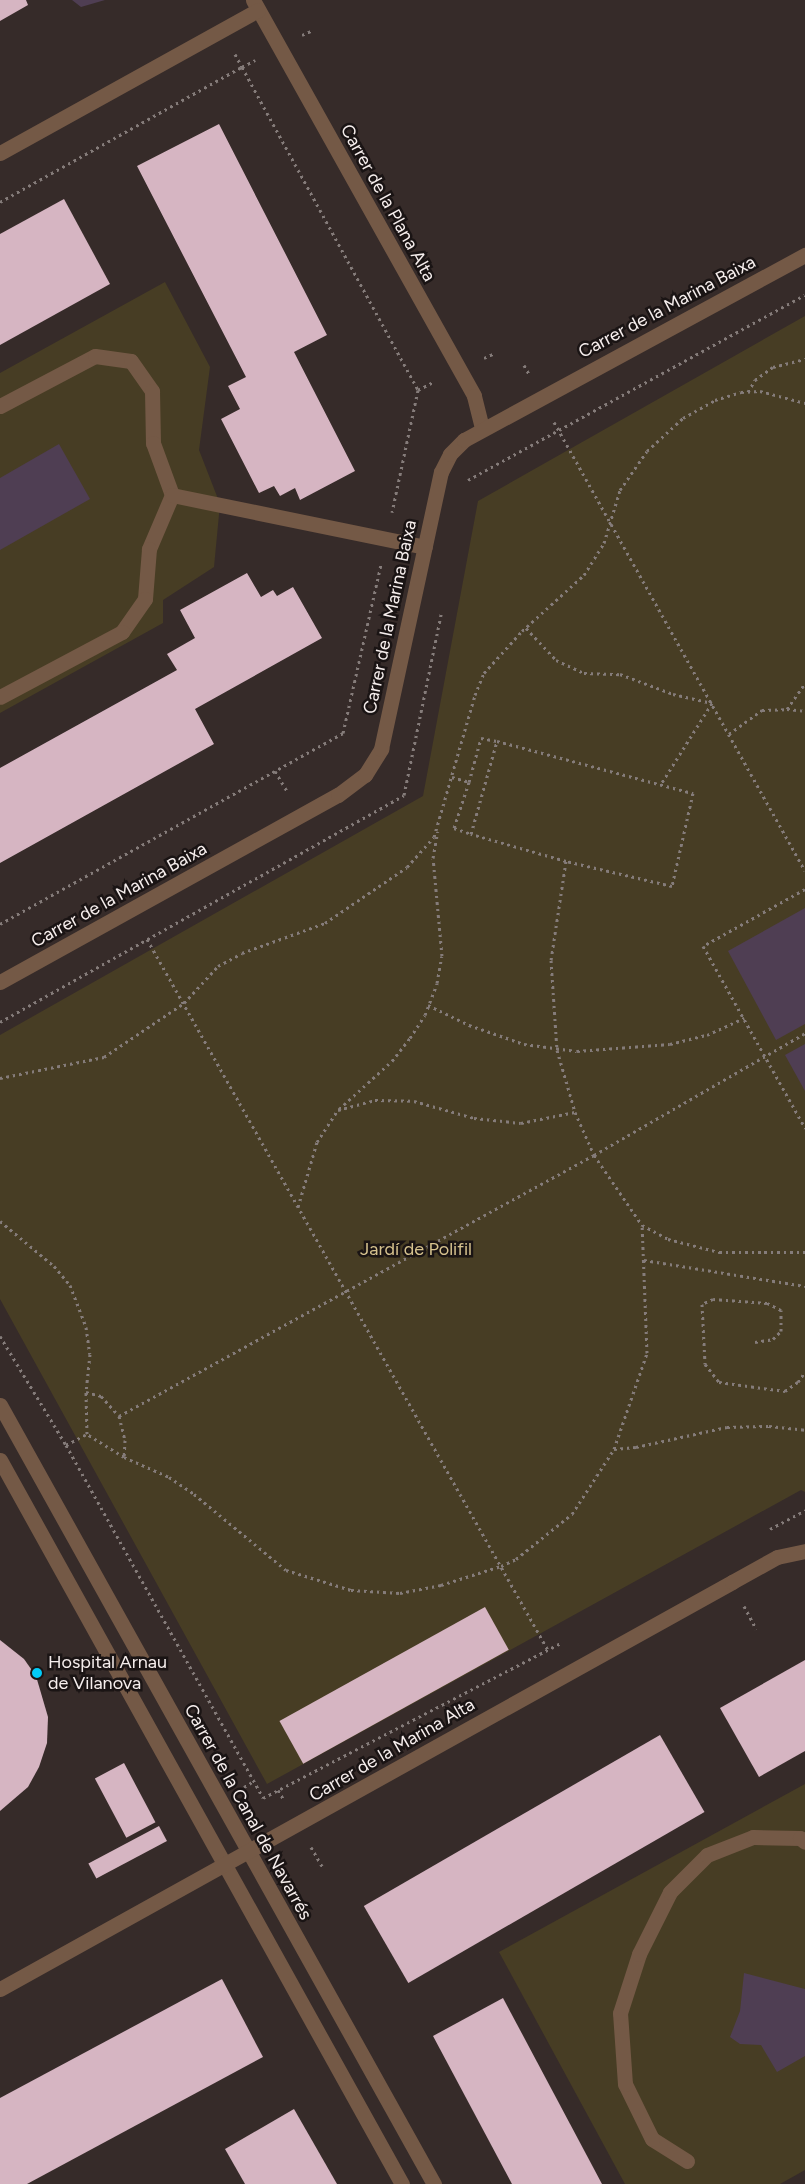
<!DOCTYPE html>
<html>
<head>
<meta charset="utf-8">
<style>
  body { margin:0 }
  #map { position:relative; width:805px; height:2184px; overflow:hidden; background:#362b29; font-family:Figtree,sans-serif }
  div>[style] { position:absolute }
  .green>* { inset:0; background:#473d24 }
  .water>* { inset:0; background:#4f3e53 }
  .building>* { inset:0; background:#d6b5c2; transform-origin:0 0 }
  .path>* { height:3px; margin-top:-1.5px; transform-origin:0; background:repeating-linear-gradient(90deg,#857c7a 0 2.5px,transparent 0 6.5px) }
  .street>* { height:15px; margin:-7.5px; padding:0 7.5px; transform-origin:7.5px; border-radius:7.5px; background:#745946 }
  .dots>* { width:14px; height:14px; translate:-50% -50%; box-sizing:border-box; border:2px solid #1a1414; border-radius:50% }
  span { translate:-50% -50%; white-space:nowrap; text-align:center; line-height:1.15; -webkit-text-stroke:5px #1a1414; paint-order:stroke }
  .street-label { font-size:18px; color:#f6eeed }
  .park-label { font-size:18px; color:#d6c28e }
  .poi-label { font-size:18px; color:#f6eeed }
  .left { translate:0 -50%; text-align:left }
</style>
</head>
<body>
<div id="map">
  <div class="green">
    <div style="clip-path:polygon(165px 282px,210px 367px,199px 450px,220px 504px,214px 567px,163px 600px,163px 623px,0 713px,0 373px)"></div>
    <div style="clip-path:polygon(805px 316px,805px 1492px,801px 1490px,267px 1784px,0 1299px,0 1035px,423px 796px,478px 501px)"></div>
    <div style="clip-path:polygon(805px 1784px,805px 2170px,780px 2184px,625px 2184px,499px 1952px)"></div>
  </div>
  <div class="water">
    <div style="clip-path:polygon(72px 0,105px 0,81px 7px)"></div>
    <div style="clip-path:polygon(59px 444px,90px 499px,0 550px,0 478px)"></div>
    <div style="clip-path:polygon(805px 908px,805px 1024px,776px 1040px,728px 951px)"></div>
    <div style="clip-path:polygon(805px 1044px,805px 1091px,785px 1055px)"></div>
    <div style="clip-path:polygon(744px 1973px,805px 1989px,805px 2056px,777px 2072px,761px 2045px,740px 2044px,730px 2037px,740px 2011px)"></div>
  </div>
  <div class="building">
    <div style="clip-path:polygon(0 0,26px 0,28px 5px,0 21px)"></div>
    <div style="clip-path:polygon(219px 124px,327px 335px,294px 352px,355px 471px,300px 500px,295px 488px,280px 496px,274px 486px,259px 493px,221px 419px,240px 409px,228px 386px,246px 377px,137px 166px)"></div>
    <div style="clip-path:polygon(64px 199px,110px 284px,0 345px,0 234px)"></div>
    <div style="clip-path:polygon(247px 573px,261px 597px,273px 590px,277px 596px,293px 587px,322px 638px,195px 709px,214px 744px,0 863px,0 768px,177px 670px,167px 654px,195px 638px,180px 610px)"></div>
    <div style="left:485px;top:1607px;width:49px;height:235px;rotate:61deg"></div>
    <div style="clip-path:polygon(0 1640px,24px 1659px,36px 1676px,48px 1717px,47px 1743px,39px 1767px,28px 1787px,0 1811px)"></div>
    <div style="clip-path:polygon(805px 1660px,805px 1751px,759px 1777px,720px 1708px)"></div>
    <div style="left:660px;top:1735px;width:89px;height:342px;rotate:60deg"></div>
    <div style="left:124px;top:1763px;width:67px;height:33px;rotate:62deg"></div>
    <div style="left:159px;top:1826px;width:17px;height:80px;rotate:62deg"></div>
    <div style="clip-path:polygon(222px 1979px,263px 2057px,27px 2184px,0 2184px,0 2098px)"></div>
    <div style="clip-path:polygon(503px 1998px,602px 2184px,512px 2184px,433px 2036px)"></div>
    <div style="clip-path:polygon(294px 2109px,337px 2184px,245px 2184px,225px 2149px)"></div>
  </div>
  <div class="path">
    <div style="left:302px;top:35px;width:12px;rotate:-24deg"></div>
    <div style="left:235px;top:54px;width:15px;rotate:62deg"></div>
    <div style="left:242px;top:67px;width:15px;rotate:-28deg"></div>
    <div style="left:0;top:202px;width:277px;rotate:-29.2deg"></div>
    <div style="left:242px;top:67px;width:368px;rotate:61.4deg"></div>
    <div style="left:418px;top:390px;width:125px;rotate:102deg"></div>
    <div style="left:484px;top:358px;width:10px;rotate:-24deg"></div>
    <div style="left:524px;top:365px;width:10px;rotate:61deg"></div>
    <div style="left:418px;top:390px;width:19px;rotate:-28deg"></div>
    <div style="left:748px;top:392px;width:14px;rotate:-60deg"></div>
    <div style="left:755px;top:380px;width:22px;rotate:-36deg"></div>
    <div style="left:773px;top:367px;width:33px;rotate:-14deg"></div>
    <div style="left:554px;top:422px;width:514px;rotate:60.79deg"></div>
    <div style="left:468px;top:480px;width:384px;rotate:-28.8deg"></div>
    <div style="left:526px;top:628px;width:44px;rotate:46.8deg"></div>
    <div style="left:556px;top:660px;width:31px;rotate:25deg"></div>
    <div style="left:584px;top:673px;width:36px;rotate:2deg"></div>
    <div style="left:620px;top:674px;width:57px;rotate:20.7deg"></div>
    <div style="left:673px;top:694px;width:40px;rotate:13deg"></div>
    <div style="left:712px;top:703px;width:96px;rotate:122.2deg"></div>
    <div style="left:787px;top:709px;width:18px;rotate:6deg"></div>
    <div style="left:729px;top:734px;width:41px;rotate:-36deg"></div>
    <div style="left:762px;top:710px;width:25px;rotate:-2deg"></div>
    <div style="left:787px;top:709px;width:32px;rotate:-55deg"></div>
    <div style="left:275px;top:771px;width:23px;rotate:59deg"></div>
    <div style="left:452px;top:777px;width:18px;rotate:16deg"></div>
    <div style="left:469px;top:782px;width:46px;rotate:-74.7deg"></div>
    <div style="left:481px;top:738px;width:16px;rotate:11deg"></div>
    <div style="left:469px;top:782px;width:48px;rotate:108.1deg"></div>
    <div style="left:454px;top:828px;width:18px;rotate:19deg"></div>
    <div style="left:566px;top:861px;width:99px;rotate:-164.1deg"></div>
    <div style="left:471px;top:834px;width:97px;rotate:-74.4deg"></div>
    <div style="left:497px;top:741px;width:203px;rotate:14.9deg"></div>
    <div style="left:693px;top:793px;width:95px;rotate:102.7deg"></div>
    <div style="left:672px;top:886px;width:109px;rotate:-166.7deg"></div>
    <div style="left:566px;top:861px;width:100px;rotate:98.6deg"></div>
    <div style="left:551px;top:960px;width:90px;rotate:86.2deg"></div>
    <div style="left:557px;top:1050px;width:65px;rotate:73.8deg"></div>
    <div style="left:575px;top:1112px;width:47px;rotate:66.2deg"></div>
    <div style="left:594px;top:1155px;width:85px;rotate:55.6deg"></div>
    <div style="left:642px;top:1225px;width:30px;rotate:28deg"></div>
    <div style="left:668px;top:1239px;width:53px;rotate:14.3deg"></div>
    <div style="left:719px;top:1252px;width:86px"></div>
    <div style="left:805px;top:889px;width:117px;rotate:150.8deg"></div>
    <div style="left:703px;top:946px;width:209px;rotate:60.7deg"></div>
    <div style="left:0;top:924px;width:393px;rotate:-29.1deg"></div>
    <div style="left:343px;top:733px;width:173px;rotate:-77.3deg"></div>
    <div style="left:147px;top:939px;width:816px;rotate:60.58deg"></div>
    <div style="left:428px;top:1005px;width:46px;rotate:26deg"></div>
    <div style="left:469px;top:1025px;width:58px;rotate:19.1deg"></div>
    <div style="left:524px;top:1044px;width:53px;rotate:7.5deg"></div>
    <div style="left:577px;top:1051px;width:93px;rotate:-4.3deg"></div>
    <div style="left:670px;top:1044px;width:38px;rotate:-14deg"></div>
    <div style="left:707px;top:1035px;width:41px;rotate:-24.7deg"></div>
    <div style="left:0;top:1022px;width:463px;rotate:-29.3deg"></div>
    <div style="left:404px;top:795px;width:185px;rotate:-78.4deg"></div>
    <div style="left:0;top:1078px;width:106px;rotate:-11.4deg"></div>
    <div style="left:104px;top:1057px;width:97px;rotate:-34deg"></div>
    <div style="left:184px;top:1003px;width:50px;rotate:-47.4deg"></div>
    <div style="left:218px;top:966px;width:27px;rotate:-28deg"></div>
    <div style="left:242px;top:953px;width:88px;rotate:-19.9deg"></div>
    <div style="left:325px;top:923px;width:99px;rotate:-34.3deg"></div>
    <div style="left:407px;top:867px;width:40px;rotate:-48deg"></div>
    <div style="left:434px;top:837px;width:148px;rotate:-73.9deg"></div>
    <div style="left:475px;top:695px;width:24px;rotate:-68deg"></div>
    <div style="left:484px;top:673px;width:57px;rotate:-47.9deg"></div>
    <div style="left:522px;top:631px;width:84px;rotate:-42.1deg"></div>
    <div style="left:584px;top:575px;width:38px;rotate:-58deg"></div>
    <div style="left:604px;top:543px;width:55px;rotate:-73.2deg"></div>
    <div style="left:620px;top:490px;width:47px;rotate:-55.3deg"></div>
    <div style="left:647px;top:451px;width:49px;rotate:-42.5deg"></div>
    <div style="left:683px;top:418px;width:37px;rotate:-29deg"></div>
    <div style="left:715px;top:400px;width:27px;rotate:-17deg"></div>
    <div style="left:741px;top:392px;width:19px;rotate:-3deg"></div>
    <div style="left:760px;top:391px;width:47px;rotate:14.9deg"></div>
    <div style="left:339px;top:1109px;width:72px;rotate:-42.2deg"></div>
    <div style="left:392px;top:1061px;width:29px;rotate:-52deg"></div>
    <div style="left:410px;top:1038px;width:27px;rotate:-57deg"></div>
    <div style="left:425px;top:1015px;width:34px;rotate:-69deg"></div>
    <div style="left:437px;top:983px;width:27px;rotate:-80deg"></div>
    <div style="left:442px;top:956px;width:98px;rotate:-95.2deg"></div>
    <div style="left:433px;top:858px;width:27px;rotate:-80deg"></div>
    <div style="left:298px;top:1207px;width:68px;rotate:-73.7deg"></div>
    <div style="left:317px;top:1142px;width:38px;rotate:-57deg"></div>
    <div style="left:338px;top:1110px;width:38px;rotate:-15deg"></div>
    <div style="left:375px;top:1100px;width:39px;rotate:1deg"></div>
    <div style="left:414px;top:1101px;width:62px;rotate:15.8deg"></div>
    <div style="left:474px;top:1118px;width:47px;rotate:6.1deg"></div>
    <div style="left:521px;top:1123px;width:55px;rotate:-11.5deg"></div>
    <div style="left:0;top:1221px;width:70px;rotate:39.8deg"></div>
    <div style="left:54px;top:1266px;width:25px;rotate:50deg"></div>
    <div style="left:70px;top:1285px;width:45px;rotate:69.1deg"></div>
    <div style="left:86px;top:1327px;width:27px;rotate:82deg"></div>
    <div style="left:90px;top:1354px;width:38px;rotate:96deg"></div>
    <div style="left:644px;top:1260px;width:163px;rotate:9.2deg"></div>
    <div style="left:0;top:1336px;width:127px;rotate:58.8deg"></div>
    <div style="left:66px;top:1445px;width:404px;rotate:60.8deg"></div>
    <div style="left:263px;top:1798px;width:336px;rotate:-27.5deg"></div>
    <div style="left:755px;top:1342px;width:18px;rotate:-9deg"></div>
    <div style="left:773px;top:1339px;width:11px;rotate:-45deg"></div>
    <div style="left:781px;top:1331px;width:21px;rotate:-90deg"></div>
    <div style="left:781px;top:1310px;width:16px;rotate:-153deg"></div>
    <div style="left:767px;top:1303px;width:54px;rotate:-175.8deg"></div>
    <div style="left:713px;top:1299px;width:12px;rotate:156deg"></div>
    <div style="left:702px;top:1304px;width:60px;rotate:87.1deg"></div>
    <div style="left:705px;top:1364px;width:23px;rotate:52deg"></div>
    <div style="left:719px;top:1382px;width:67px;rotate:7.8deg"></div>
    <div style="left:785px;top:1391px;width:16px;rotate:-35deg"></div>
    <div style="left:798px;top:1382px;width:12px;rotate:-55deg"></div>
    <div style="left:86px;top:1392px;width:16px;rotate:15deg"></div>
    <div style="left:101px;top:1396px;width:27px;rotate:48deg"></div>
    <div style="left:119px;top:1416px;width:25px;rotate:76deg"></div>
    <div style="left:125px;top:1440px;width:17px;rotate:93deg"></div>
    <div style="left:124px;top:1457px;width:44px;rotate:-148.1deg"></div>
    <div style="left:87px;top:1434px;width:42px;rotate:-91.4deg"></div>
    <div style="left:119px;top:1416px;width:542px;rotate:-28.79deg"></div>
    <div style="left:594px;top:1155px;width:244px;rotate:-30deg"></div>
    <div style="left:66px;top:1445px;width:24px;rotate:-28deg"></div>
    <div style="left:614px;top:1449px;width:22px;rotate:-5deg"></div>
    <div style="left:636px;top:1447px;width:93px;rotate:-12.4deg"></div>
    <div style="left:727px;top:1427px;width:42px;rotate:-1.4deg"></div>
    <div style="left:769px;top:1426px;width:36px;rotate:6deg"></div>
    <div style="left:124px;top:1457px;width:49px;rotate:24deg"></div>
    <div style="left:169px;top:1477px;width:30px;rotate:34deg"></div>
    <div style="left:194px;top:1494px;width:119px;rotate:39.6deg"></div>
    <div style="left:286px;top:1570px;width:68px;rotate:17.1deg"></div>
    <div style="left:351px;top:1590px;width:49px;rotate:3.5deg"></div>
    <div style="left:400px;top:1593px;width:42px;rotate:-11deg"></div>
    <div style="left:441px;top:1585px;width:63px;rotate:-17.6deg"></div>
    <div style="left:501px;top:1566px;width:17px;rotate:-25deg"></div>
    <div style="left:516px;top:1559px;width:72px;rotate:-38.8deg"></div>
    <div style="left:572px;top:1514px;width:77px;rotate:-57.1deg"></div>
    <div style="left:614px;top:1449px;width:102px;rotate:-71deg"></div>
    <div style="left:647px;top:1353px;width:128px;rotate:-92.2deg"></div>
    <div style="left:770px;top:1529px;width:40px;rotate:-28deg"></div>
    <div style="left:744px;top:1606px;width:26px;rotate:62deg"></div>
    <div style="left:244px;top:1787px;width:12px;rotate:-31deg"></div>
    <div style="left:278px;top:1790px;width:12px;rotate:59deg"></div>
    <div style="left:311px;top:1847px;width:24px;rotate:60deg"></div>
  </div>
  <div class="street">
    <div style="left:253px;top:0;width:453px;rotate:60.8deg"></div>
    <div style="left:474px;top:396px;width:32px;rotate:76deg"></div>
    <div style="left:0;top:153px;width:295px;rotate:-29deg"></div>
    <div style="left:0;top:406px;width:107px;rotate:-27.8deg"></div>
    <div style="left:95px;top:356px;width:36px;rotate:8deg"></div>
    <div style="left:131px;top:361px;width:37px;rotate:55deg"></div>
    <div style="left:152px;top:391px;width:52px;rotate:88.9deg"></div>
    <div style="left:153px;top:443px;width:55px;rotate:69.9deg"></div>
    <div style="left:172px;top:495px;width:59px;rotate:113.1deg"></div>
    <div style="left:149px;top:549px;width:50px;rotate:94.6deg"></div>
    <div style="left:145px;top:599px;width:40px;rotate:124.9deg"></div>
    <div style="left:122px;top:632px;width:138px;rotate:152deg"></div>
    <div style="left:172px;top:495px;width:258px;rotate:11.6deg"></div>
    <div style="left:0;top:982px;width:386px;rotate:-29deg"></div>
    <div style="left:338px;top:795px;width:34px;rotate:-37deg"></div>
    <div style="left:365px;top:775px;width:31px;rotate:-58deg"></div>
    <div style="left:381px;top:749px;width:283px;rotate:-77.8deg"></div>
    <div style="left:441px;top:472px;width:20px;rotate:-63deg"></div>
    <div style="left:450px;top:454px;width:20px;rotate:-45deg"></div>
    <div style="left:464px;top:440px;width:388px;rotate:-28.5deg"></div>
    <div style="left:0;top:1405px;width:892px;rotate:60.88deg"></div>
    <div style="left:0;top:1460px;width:828px;rotate:60.96deg"></div>
    <div style="left:0;top:1989px;width:838px;rotate:-29.07deg"></div>
    <div style="left:732px;top:1582px;width:51px;rotate:-29.1deg"></div>
    <div style="left:777px;top:1557px;width:29px;rotate:-12deg"></div>
    <div style="left:687px;top:2161px;width:41px;rotate:-147.8deg"></div>
    <div style="left:652px;top:2139px;width:61px;rotate:-116.1deg"></div>
    <div style="left:625px;top:2084px;width:71px;rotate:-94deg"></div>
    <div style="left:620px;top:2013px;width:62px;rotate:-72.1deg"></div>
    <div style="left:639px;top:1954px;width:69px;rotate:-63.4deg"></div>
    <div style="left:670px;top:1892px;width:52px;rotate:-45deg"></div>
    <div style="left:707px;top:1855px;width:49px;rotate:-21.4deg"></div>
    <div style="left:753px;top:1837px;width:47px;rotate:1.2deg"></div>
    <div style="left:800px;top:1838px;width:6px;rotate:39deg"></div>
  </div>
  <div class="dots">
    <div style="left:37px;top:1673px;background:#02cbf9"></div>
  </div>
  <div class="street-label">
    <span style="left:388px;top:203px;rotate:61deg">Carrer de la Plana Alta</span>
    <span style="left:667px;top:307px;rotate:-28deg">Carrer de la Marina Baixa</span>
    <span style="left:390px;top:617px;rotate:-78deg">Carrer de la Marina Baixa</span>
    <span style="left:119px;top:895px;rotate:-29deg">Carrer de la Marina Baixa</span>
    <span style="left:392px;top:1750px;rotate:-30deg">Carrer de la Marina Alta</span>
    <span style="left:248px;top:1812px;rotate:61deg">Carrer de la Canal de Navarrés</span>
  </div>
  <div class="park-label">
    <span style="left:416px;top:1249px">Jardí de Polifil</span>
  </div>
  <div class="poi-label">
    <span class="left" style="left:48px;top:1673px">Hospital Arnau<br>de Vilanova</span>
  </div>
</div>
</body>
</html>
